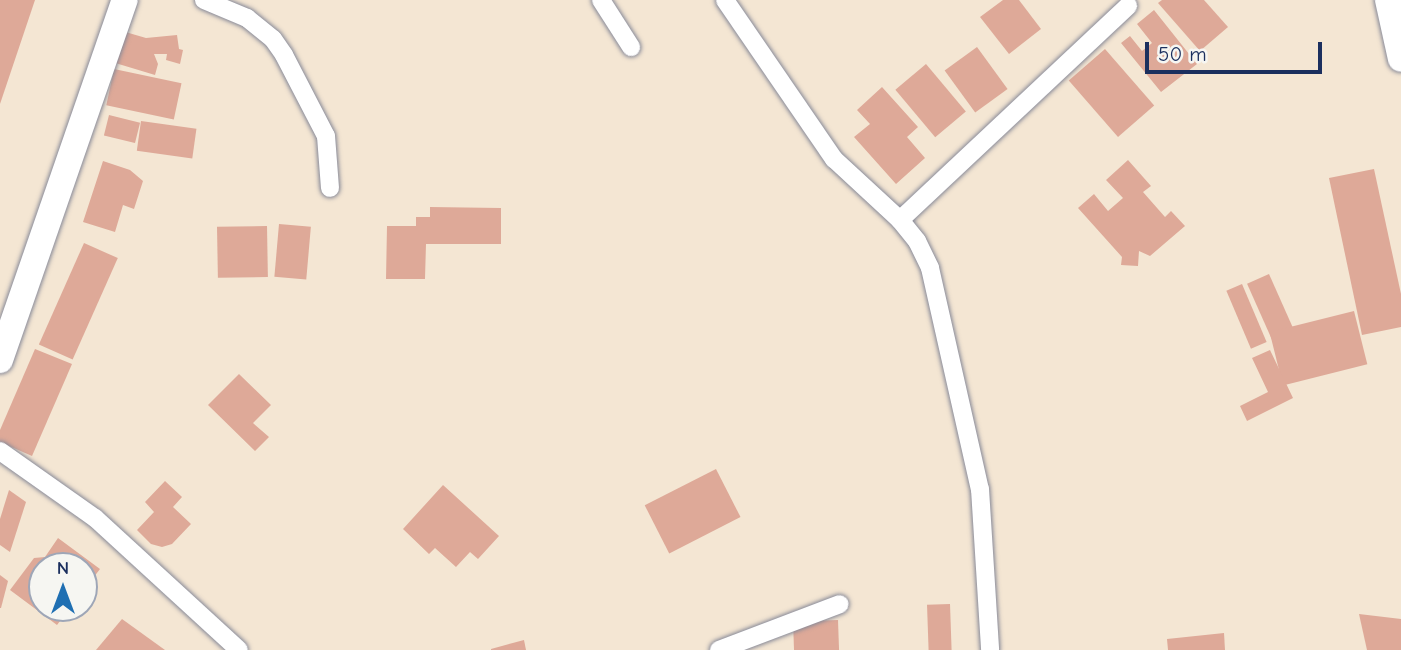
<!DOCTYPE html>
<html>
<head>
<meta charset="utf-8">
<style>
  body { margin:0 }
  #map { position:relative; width:1401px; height:650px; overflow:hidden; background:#f4e6d3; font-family:"Comic Neue",sans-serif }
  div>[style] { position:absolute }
  .building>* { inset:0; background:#dea998; transform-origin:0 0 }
  .roads { filter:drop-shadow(0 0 2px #888a98) drop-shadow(0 0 2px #888a98) }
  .minor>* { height:18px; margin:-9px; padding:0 9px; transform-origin:9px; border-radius:9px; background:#fff }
  .secondary>* { height:26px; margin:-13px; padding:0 13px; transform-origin:13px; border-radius:13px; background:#fff }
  span { translate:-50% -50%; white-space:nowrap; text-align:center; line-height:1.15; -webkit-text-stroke:5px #f6f6f2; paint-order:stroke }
  .north { position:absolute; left:28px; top:552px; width:70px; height:70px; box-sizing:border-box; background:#f6f6f2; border:2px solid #9ea6b7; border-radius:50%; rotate:0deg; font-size:19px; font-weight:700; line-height:28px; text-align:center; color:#1b2f5e }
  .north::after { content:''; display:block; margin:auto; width:24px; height:32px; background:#1f6fb2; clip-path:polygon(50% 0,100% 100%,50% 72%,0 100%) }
  .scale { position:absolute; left:1145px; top:42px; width:177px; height:32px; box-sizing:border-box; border:4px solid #1b2f5e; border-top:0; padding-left:9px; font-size:21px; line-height:24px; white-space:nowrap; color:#1b2f5e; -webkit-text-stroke:5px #f6f6f2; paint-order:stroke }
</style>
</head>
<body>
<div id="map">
  <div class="building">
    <div style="clip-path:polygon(0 0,35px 0,0 104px)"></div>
    <div style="clip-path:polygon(1003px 0,1019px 0,1041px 29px,1009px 54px,980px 17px)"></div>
    <div style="clip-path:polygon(1162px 0,1204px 0,1228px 27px,1200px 51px,1158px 3px)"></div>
    <div style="clip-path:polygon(1154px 10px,1197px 64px,1161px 92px,1121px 43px,1130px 36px,1142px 51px,1152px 43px,1137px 24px)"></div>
    <div style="clip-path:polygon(122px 31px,146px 38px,177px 35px,179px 49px,183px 50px,180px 64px,166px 60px,167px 54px,154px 54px,158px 64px,155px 75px,112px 62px)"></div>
    <div style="left:977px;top:47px;width:52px;height:40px;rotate:54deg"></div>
    <div style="left:1105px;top:49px;width:75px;height:48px;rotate:49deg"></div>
    <div style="left:926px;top:64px;width:62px;height:40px;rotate:50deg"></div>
    <div style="left:114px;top:69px;width:69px;height:37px;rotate:12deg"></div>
    <div style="clip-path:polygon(882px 87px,918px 127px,907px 137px,925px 158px,896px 184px,854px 137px,870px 124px,857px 110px)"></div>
    <div style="left:109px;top:115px;width:32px;height:21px;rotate:14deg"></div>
    <div style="left:141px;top:121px;width:56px;height:30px;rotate:8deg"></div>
    <div style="clip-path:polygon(1128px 160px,1151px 186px,1143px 192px,1165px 217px,1171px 211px,1185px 226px,1150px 256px,1139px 251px,1138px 266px,1121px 265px,1122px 257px,1078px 208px,1094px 194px,1108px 211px,1123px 198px,1106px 180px)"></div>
    <div style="clip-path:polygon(103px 161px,130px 170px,143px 181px,134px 209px,123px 205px,115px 232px,83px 222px)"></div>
    <div style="clip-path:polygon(1374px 169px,1401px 294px,1401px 327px,1362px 335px,1329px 178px)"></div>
    <div style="clip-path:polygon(430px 207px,501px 208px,501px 244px,426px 244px,425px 279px,386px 279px,387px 226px,416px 226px,416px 217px,430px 217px)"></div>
    <div style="left:279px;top:224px;width:32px;height:53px;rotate:5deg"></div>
    <div style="left:267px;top:226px;width:51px;height:50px;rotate:89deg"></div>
    <div style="left:84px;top:243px;width:37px;height:111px;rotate:24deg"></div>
    <div style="left:1269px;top:274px;width:64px;height:24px;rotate:66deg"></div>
    <div style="left:1242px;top:284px;width:63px;height:17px;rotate:67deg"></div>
    <div style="left:1354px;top:311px;width:55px;height:87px;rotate:76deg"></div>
    <div style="clip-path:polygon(35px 349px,72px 364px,32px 456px,0 442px,0 430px)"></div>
    <div style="clip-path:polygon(1270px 350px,1293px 398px,1247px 421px,1240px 406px,1268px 392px,1252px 358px)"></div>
    <div style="clip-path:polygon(239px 374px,271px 405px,253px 423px,269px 437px,255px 451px,208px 405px)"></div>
    <div style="left:716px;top:469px;width:54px;height:80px;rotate:63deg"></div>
    <div style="clip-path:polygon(165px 481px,182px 497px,173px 507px,191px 524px,172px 544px,162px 547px,151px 544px,137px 530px,154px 512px,145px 502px)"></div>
    <div style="clip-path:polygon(443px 485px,499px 536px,478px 559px,470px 552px,456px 567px,435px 548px,429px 554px,403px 529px)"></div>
    <div style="clip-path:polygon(9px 490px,26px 502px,10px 552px,0 545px,0 519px)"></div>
    <div style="clip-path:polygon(58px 538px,100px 569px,84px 590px,84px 566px,42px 566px,42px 608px,70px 608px,57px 625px,10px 590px,34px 558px,45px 557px)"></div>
    <div style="clip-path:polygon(0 575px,8px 581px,1px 608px,0 608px)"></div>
    <div style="left:950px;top:604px;width:46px;height:23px;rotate:88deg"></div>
    <div style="clip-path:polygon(1359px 614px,1401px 619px,1401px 650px,1367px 650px)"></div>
    <div style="clip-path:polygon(122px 619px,165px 650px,96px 650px)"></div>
    <div style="left:838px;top:620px;width:30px;height:45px;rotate:88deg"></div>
    <div style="clip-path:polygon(1224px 633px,1225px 650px,1168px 650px,1167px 639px)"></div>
    <div style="clip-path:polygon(524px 640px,526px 650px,491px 650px,491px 649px)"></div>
  </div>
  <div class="roads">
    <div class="minor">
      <div style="left:204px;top:0;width:47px;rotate:22.7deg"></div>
      <div style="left:247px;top:18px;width:33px;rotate:39deg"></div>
      <div style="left:273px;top:39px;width:19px;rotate:55deg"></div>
      <div style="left:284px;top:55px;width:91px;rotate:62.6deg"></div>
      <div style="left:326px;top:136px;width:52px;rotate:85.6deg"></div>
      <div style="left:601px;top:0;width:56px;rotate:57.4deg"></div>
      <div style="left:725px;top:0;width:193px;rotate:55.6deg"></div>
      <div style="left:834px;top:159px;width:90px;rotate:42.7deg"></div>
      <div style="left:900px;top:220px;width:27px;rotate:51deg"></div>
      <div style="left:917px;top:241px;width:30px;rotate:64deg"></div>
      <div style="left:930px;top:268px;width:227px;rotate:77.3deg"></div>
      <div style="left:980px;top:489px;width:161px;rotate:86.4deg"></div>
      <div style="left:900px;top:220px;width:313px;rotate:-43.2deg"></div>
      <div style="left:0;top:451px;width:116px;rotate:35.2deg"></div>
      <div style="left:95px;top:518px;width:195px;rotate:42.5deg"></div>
      <div style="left:719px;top:650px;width:129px;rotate:-20.8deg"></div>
    </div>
    <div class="secondary">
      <div style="left:1388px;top:0;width:60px;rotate:77.6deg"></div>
      <div style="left:0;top:360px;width:381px;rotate:-70.9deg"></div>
    </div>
  </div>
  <div class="north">N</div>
  <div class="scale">50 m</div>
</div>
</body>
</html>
